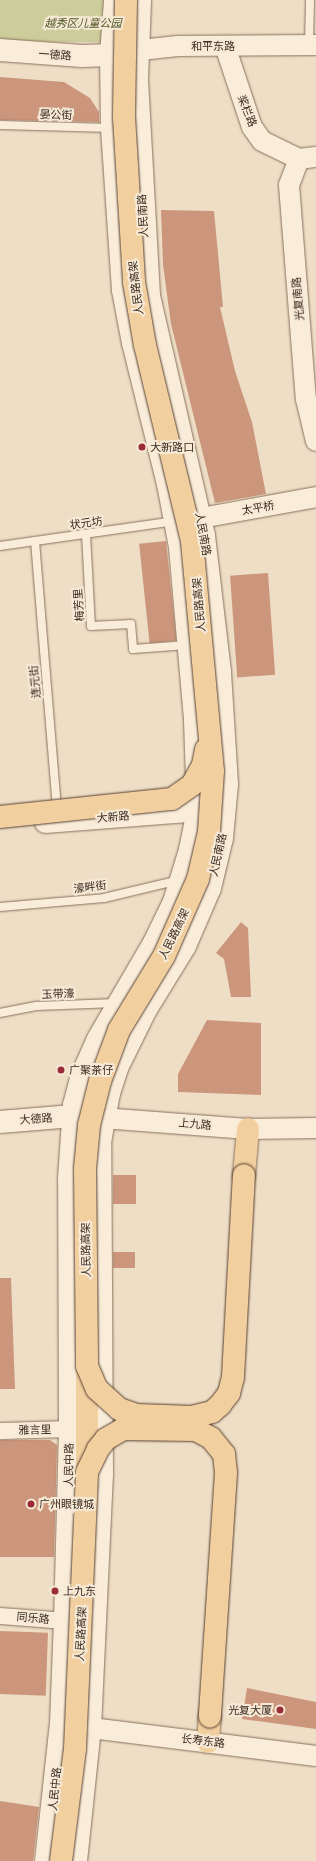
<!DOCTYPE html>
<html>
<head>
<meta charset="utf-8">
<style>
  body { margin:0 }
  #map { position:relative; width:316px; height:1861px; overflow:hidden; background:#eedec6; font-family:"Times New Roman","Noto Sans SC",serif }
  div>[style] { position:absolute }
  .green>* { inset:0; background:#cccd9a; transform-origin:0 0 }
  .building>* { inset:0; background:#cc967c; transform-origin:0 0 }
  .roads { filter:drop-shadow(0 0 1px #8a705c) drop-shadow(0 0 1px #8a705c) }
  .service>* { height:8px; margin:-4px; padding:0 4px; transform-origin:4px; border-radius:4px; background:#f9edda }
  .minor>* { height:16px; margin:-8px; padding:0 8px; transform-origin:8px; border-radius:8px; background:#f9edda }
  .tertiary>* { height:20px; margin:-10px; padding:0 10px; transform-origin:10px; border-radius:10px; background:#f9edda }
  .secondary>* { height:22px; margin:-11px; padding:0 11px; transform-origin:11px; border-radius:11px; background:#f9edda }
  .primary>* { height:22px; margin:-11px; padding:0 11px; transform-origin:11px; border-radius:11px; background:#f1cf9f }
  .bridges { filter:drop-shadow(0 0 1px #583f30) drop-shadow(0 0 1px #583f30) }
  .primary-bridge>* { height:22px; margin:-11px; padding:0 11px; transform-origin:11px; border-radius:11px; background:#f1cf9f }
  .dots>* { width:11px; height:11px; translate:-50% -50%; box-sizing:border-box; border:2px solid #f6e9d6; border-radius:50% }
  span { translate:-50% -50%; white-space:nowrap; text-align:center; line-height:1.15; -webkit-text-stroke:4px #f6e9d6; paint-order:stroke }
  .park-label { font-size:11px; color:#4f5626; font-style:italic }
  .street-label { font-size:11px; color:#3a2a1f }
  .poi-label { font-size:11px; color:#3a2a1f }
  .left { translate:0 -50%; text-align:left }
  .right { translate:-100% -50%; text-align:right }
</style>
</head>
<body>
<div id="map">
  <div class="green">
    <div style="left:0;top:0;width:108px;height:42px"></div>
  </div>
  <div class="building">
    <div style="clip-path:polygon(0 77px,64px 82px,90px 98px,99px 112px,99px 122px,0 120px)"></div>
    <div style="clip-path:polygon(161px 210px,214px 211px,223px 307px,220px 307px,235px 371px,252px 422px,266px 494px,215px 503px,171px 324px,163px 265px)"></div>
    <div style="left:166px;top:541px;width:100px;height:27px;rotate:84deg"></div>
    <div style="left:268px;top:573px;width:102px;height:38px;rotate:86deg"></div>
    <div style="clip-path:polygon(241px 922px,248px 928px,251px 997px,231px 997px,224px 959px,216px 953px)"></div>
    <div style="clip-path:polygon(207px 1020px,261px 1023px,261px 1095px,178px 1092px,178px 1074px)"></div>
    <div style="left:113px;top:1175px;width:23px;height:29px"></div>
    <div style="left:113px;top:1252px;width:22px;height:16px"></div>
    <div style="clip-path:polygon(0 1278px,11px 1278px,15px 1389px,0 1389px)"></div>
    <div style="clip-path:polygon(0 1440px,50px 1440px,57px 1445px,54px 1557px,0 1557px)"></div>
    <div style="left:0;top:1631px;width:48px;height:63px;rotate:2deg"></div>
    <div style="clip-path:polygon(247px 1688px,316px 1702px,316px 1729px,242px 1719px)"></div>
    <div style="clip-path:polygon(0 1801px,39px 1807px,33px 1861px,0 1861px)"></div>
  </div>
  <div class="roads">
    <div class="service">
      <div style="left:309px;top:45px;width:45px;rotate:-88.7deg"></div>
      <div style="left:0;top:125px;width:111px;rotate:1.5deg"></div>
      <div style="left:86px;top:534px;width:92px;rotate:86.9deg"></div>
      <div style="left:91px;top:626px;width:40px;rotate:-2.9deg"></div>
      <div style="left:131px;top:624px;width:25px;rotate:85deg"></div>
      <div style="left:133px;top:649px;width:55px;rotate:-4.2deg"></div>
      <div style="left:35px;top:541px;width:271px;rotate:85.3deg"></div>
      <div style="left:0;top:546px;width:177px;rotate:-8.1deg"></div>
      <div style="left:0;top:907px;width:104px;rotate:-4.9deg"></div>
      <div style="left:104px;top:898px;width:77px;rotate:-13.5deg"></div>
      <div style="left:0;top:1013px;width:38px;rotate:-11deg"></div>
      <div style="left:37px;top:1006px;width:79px;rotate:-2.2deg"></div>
    </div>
    <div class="minor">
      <div style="left:0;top:1431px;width:70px;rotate:-1.6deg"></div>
      <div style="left:0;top:1616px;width:65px;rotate:4.4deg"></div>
    </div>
    <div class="tertiary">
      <div style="left:225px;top:46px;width:85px;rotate:71.6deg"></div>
      <div style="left:252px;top:127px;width:17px;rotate:54deg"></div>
      <div style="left:262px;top:141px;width:41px;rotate:25.9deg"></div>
      <div style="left:299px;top:159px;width:17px;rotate:-7deg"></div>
      <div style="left:122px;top:52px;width:56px;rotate:-6.1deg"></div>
      <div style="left:178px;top:46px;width:138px;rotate:-0.4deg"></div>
      <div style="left:299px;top:159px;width:28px;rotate:111deg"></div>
      <div style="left:289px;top:185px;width:215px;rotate:85.5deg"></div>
      <div style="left:306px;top:399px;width:43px;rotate:76.6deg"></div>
      <div style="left:201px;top:518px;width:117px;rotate:-10.3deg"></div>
      <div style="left:45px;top:823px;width:169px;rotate:-4.4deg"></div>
      <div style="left:89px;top:1117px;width:159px;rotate:4.3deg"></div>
      <div style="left:248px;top:1129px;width:68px;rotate:-0.8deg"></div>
      <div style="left:75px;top:1726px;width:243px;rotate:7.1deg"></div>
    </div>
    <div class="secondary">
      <div style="left:0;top:50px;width:82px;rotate:4.2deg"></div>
      <div style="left:82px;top:56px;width:29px;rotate:-2deg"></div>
      <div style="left:0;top:1122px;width:73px;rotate:-4.7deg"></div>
      <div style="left:46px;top:1861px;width:138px;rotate:-83.8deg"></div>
      <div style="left:61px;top:1724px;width:103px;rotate:-87.8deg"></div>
      <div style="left:65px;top:1621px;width:192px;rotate:-88.5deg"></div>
      <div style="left:70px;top:1429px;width:250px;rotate:-90.2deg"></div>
      <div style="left:69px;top:1179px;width:74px;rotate:-86.1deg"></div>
      <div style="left:74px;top:1105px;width:31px;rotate:-75deg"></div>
      <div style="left:82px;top:1075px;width:39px;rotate:-66deg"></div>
      <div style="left:98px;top:1039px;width:111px;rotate:-59.7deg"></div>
      <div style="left:154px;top:943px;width:46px;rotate:-64deg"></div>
      <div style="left:174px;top:902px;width:54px;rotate:-72.9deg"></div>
      <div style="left:190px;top:850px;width:41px;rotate:-78.7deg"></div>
      <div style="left:198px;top:810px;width:91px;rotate:-91.9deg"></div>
      <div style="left:195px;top:719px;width:173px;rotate:-95deg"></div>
      <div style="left:180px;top:547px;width:64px;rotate:-100.8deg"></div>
      <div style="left:168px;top:484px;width:145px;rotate:-103.9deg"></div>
      <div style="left:133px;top:343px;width:54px;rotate:-100.7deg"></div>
      <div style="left:123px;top:290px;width:162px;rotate:-93.9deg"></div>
      <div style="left:112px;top:128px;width:73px;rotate:-90.8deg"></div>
      <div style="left:111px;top:55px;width:55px;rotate:-85.8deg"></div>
      <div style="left:76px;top:1861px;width:134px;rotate:-84deg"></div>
      <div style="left:90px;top:1728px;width:253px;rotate:-87.3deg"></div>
      <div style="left:102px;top:1475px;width:333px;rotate:-90.3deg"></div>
      <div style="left:100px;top:1142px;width:50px;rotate:-79.6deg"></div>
      <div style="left:109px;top:1093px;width:26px;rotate:-72deg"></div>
      <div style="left:117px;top:1068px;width:64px;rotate:-63.8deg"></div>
      <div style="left:145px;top:1011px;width:76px;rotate:-58.4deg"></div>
      <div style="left:185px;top:946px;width:63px;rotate:-66.7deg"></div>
      <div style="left:210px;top:888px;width:51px;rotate:-76.5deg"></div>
      <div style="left:222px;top:838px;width:54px;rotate:-84.7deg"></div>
      <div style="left:227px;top:784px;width:112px;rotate:-93.6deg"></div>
      <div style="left:220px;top:672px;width:137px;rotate:-96.7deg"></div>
      <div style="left:204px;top:536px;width:247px;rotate:-102.9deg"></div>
      <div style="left:149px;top:295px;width:216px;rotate:-93.2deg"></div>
      <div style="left:137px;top:79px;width:79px;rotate:-87.8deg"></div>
    </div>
    <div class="primary">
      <div style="left:244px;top:1175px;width:46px;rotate:-85deg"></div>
      <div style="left:87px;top:1366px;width:106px;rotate:90deg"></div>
      <div style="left:208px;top:1742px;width:26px;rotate:-86deg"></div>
    </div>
  </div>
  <div class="bridges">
    <div class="primary-bridge">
      <div style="left:126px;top:0;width:117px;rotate:91deg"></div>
      <div style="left:124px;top:117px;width:165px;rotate:86.5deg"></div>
      <div style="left:134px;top:282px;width:64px;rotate:80.1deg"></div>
      <div style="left:145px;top:345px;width:202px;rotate:76.5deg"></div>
      <div style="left:192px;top:541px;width:231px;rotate:84.8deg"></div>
      <div style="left:213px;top:771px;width:61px;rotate:93.8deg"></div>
      <div style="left:209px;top:832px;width:48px;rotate:103.2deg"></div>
      <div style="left:198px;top:879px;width:84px;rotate:113.8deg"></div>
      <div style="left:164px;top:956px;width:87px;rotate:121.3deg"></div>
      <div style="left:119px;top:1030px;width:54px;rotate:110.4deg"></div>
      <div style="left:100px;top:1081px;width:45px;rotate:104deg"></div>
      <div style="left:89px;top:1125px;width:44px;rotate:95.2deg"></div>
      <div style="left:85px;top:1169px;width:197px;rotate:89.4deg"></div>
      <div style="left:87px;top:1366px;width:25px;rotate:67deg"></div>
      <div style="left:97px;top:1389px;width:30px;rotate:42deg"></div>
      <div style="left:119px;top:1409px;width:18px;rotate:19deg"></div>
      <div style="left:136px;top:1415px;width:56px;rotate:2deg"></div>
      <div style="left:192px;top:1417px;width:21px;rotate:-14deg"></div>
      <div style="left:212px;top:1412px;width:11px;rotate:-41deg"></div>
      <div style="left:220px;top:1405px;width:15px;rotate:-53deg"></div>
      <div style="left:229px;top:1393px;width:16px;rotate:-76deg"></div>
      <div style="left:233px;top:1377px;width:202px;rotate:-86.9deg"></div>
      <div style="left:0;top:817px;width:173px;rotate:-6deg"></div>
      <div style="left:172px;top:799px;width:24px;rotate:-35deg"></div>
      <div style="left:192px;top:785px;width:23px;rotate:-61deg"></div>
      <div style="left:203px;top:765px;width:16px;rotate:-79deg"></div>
      <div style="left:61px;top:1861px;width:113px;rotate:-82.9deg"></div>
      <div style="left:75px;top:1749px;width:277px;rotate:-87.5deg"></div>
      <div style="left:87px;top:1472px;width:25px;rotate:-64deg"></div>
      <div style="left:98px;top:1449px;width:13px;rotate:-51deg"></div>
      <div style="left:106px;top:1439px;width:20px;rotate:-30deg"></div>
      <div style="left:123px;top:1429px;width:73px;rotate:0.8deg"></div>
      <div style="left:196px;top:1430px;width:17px;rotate:28deg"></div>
      <div style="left:211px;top:1438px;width:21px;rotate:51deg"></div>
      <div style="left:224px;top:1454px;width:19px;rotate:84deg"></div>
      <div style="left:226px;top:1473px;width:244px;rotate:93.8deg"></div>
    </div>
  </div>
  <div class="dots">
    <div style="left:142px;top:447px;background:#992c37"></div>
    <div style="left:61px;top:1070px;background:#992c37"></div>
    <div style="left:31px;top:1504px;background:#992c37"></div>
    <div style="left:55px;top:1591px;background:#992c37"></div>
    <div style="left:280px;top:1710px;background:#992c37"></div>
  </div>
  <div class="park-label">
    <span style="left:83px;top:23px">越秀区儿童公园</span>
  </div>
  <div class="street-label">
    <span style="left:213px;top:46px">和平东路</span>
    <span style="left:55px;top:55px;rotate:4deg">一德路</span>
    <span style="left:247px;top:111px;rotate:68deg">桨栏路</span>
    <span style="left:56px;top:115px;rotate:2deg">晏公街</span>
    <span style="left:143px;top:216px;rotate:-93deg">人民南路</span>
    <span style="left:136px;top:288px;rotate:-97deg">人民路高架</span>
    <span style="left:298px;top:299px;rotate:-95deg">光复南路</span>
    <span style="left:258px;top:508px;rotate:-10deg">太平桥</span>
    <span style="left:86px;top:523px;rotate:-8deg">状元坊</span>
    <span style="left:203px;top:534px;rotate:80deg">人民南路</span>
    <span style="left:79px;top:605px;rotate:-94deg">梅芳里</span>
    <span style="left:199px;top:605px;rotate:-95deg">人民路高架</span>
    <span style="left:35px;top:682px;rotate:-95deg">连元街</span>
    <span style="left:113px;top:817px;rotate:-5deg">大新路</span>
    <span style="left:218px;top:855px;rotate:-77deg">人民南路</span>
    <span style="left:90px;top:887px;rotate:-7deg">濠畔街</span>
    <span style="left:174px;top:934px;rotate:-64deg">人民路高架</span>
    <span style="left:58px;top:994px;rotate:-2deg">玉带濠</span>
    <span style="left:36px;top:1119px;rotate:-4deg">大德路</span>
    <span style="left:195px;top:1124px;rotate:5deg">上九路</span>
    <span style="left:86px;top:1250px;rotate:-91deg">人民路高架</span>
    <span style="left:35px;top:1430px;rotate:-1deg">雅言里</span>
    <span style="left:69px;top:1465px;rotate:-89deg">人民中路</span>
    <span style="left:33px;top:1618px;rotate:5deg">同乐路</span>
    <span style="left:81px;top:1634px;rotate:-87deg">人民路高架</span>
    <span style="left:203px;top:1741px;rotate:7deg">长寿东路</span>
    <span style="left:55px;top:1789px;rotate:-84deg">人民中路</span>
  </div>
  <div class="poi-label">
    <span class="left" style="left:150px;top:447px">大新路口</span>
    <span class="left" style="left:69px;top:1070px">广聚茶仔</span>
    <span class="left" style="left:39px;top:1504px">广州眼镜城</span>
    <span class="left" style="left:63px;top:1591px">上九东</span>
    <span class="right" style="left:272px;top:1710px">光复大厦</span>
  </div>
</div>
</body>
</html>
